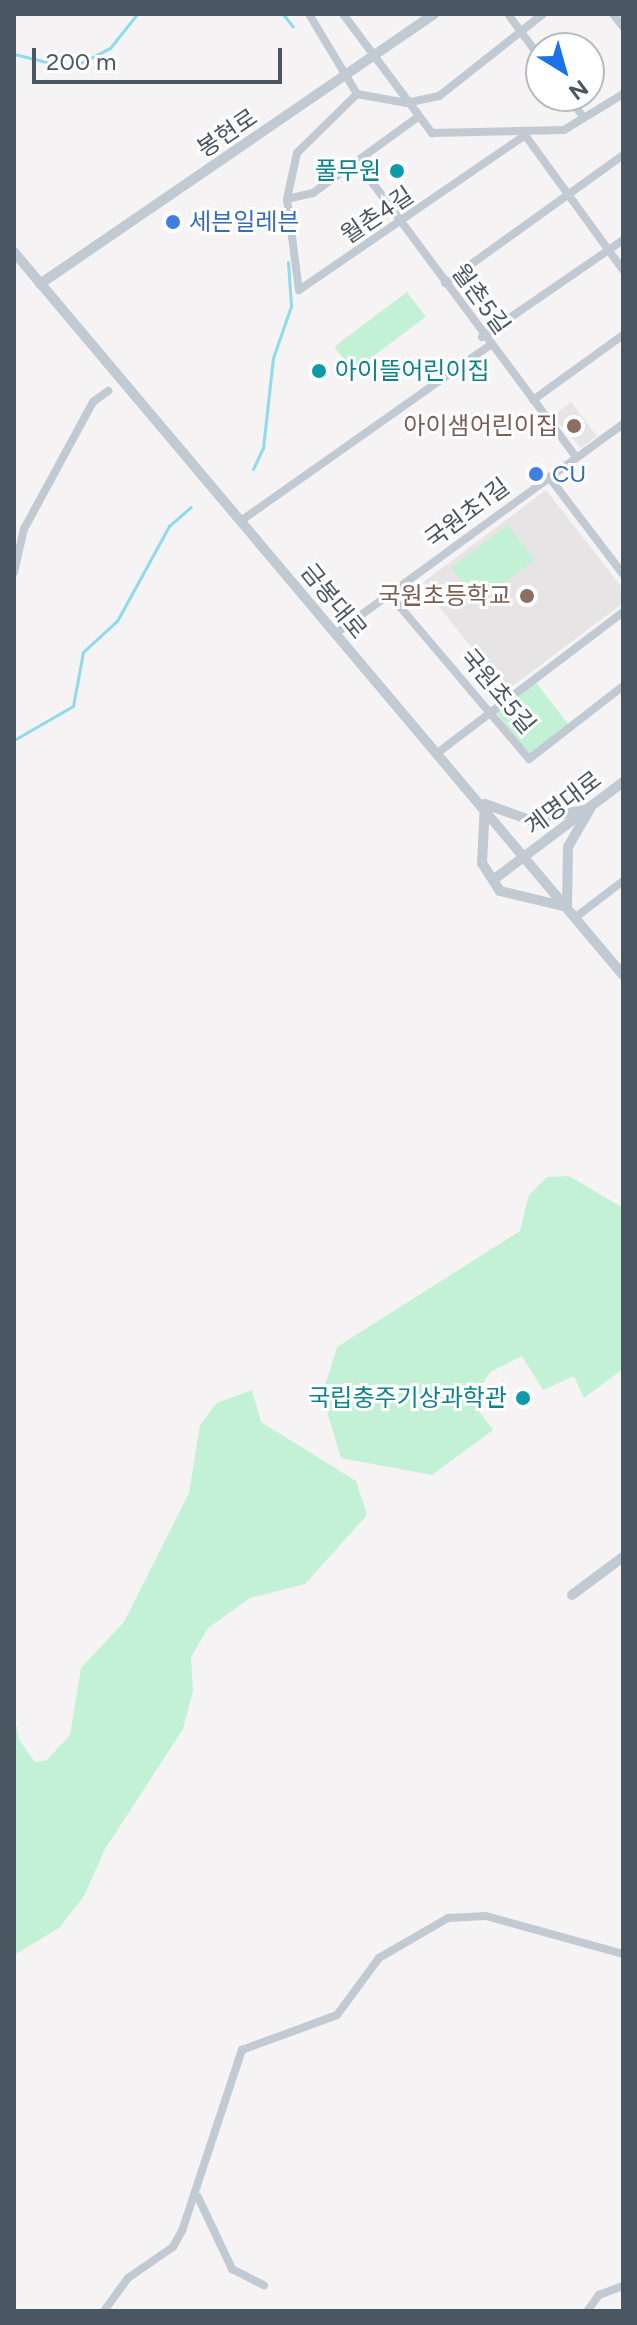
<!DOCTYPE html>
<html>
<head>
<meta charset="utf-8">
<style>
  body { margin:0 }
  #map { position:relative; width:637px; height:2325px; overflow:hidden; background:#f5f3f3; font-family:Figtree,"Noto Sans KR",sans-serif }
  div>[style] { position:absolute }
  .education>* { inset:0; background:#e6e4e5 }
  .green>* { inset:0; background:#c3f1d5; transform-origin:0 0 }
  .stream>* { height:3px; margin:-1.5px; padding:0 1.5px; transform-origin:1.5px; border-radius:1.5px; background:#90daee }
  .minor>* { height:8px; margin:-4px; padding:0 4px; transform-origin:4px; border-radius:4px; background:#c1cad2 }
  .tertiary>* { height:10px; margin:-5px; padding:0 5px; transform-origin:5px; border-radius:5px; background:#c1cad2 }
  .dots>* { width:22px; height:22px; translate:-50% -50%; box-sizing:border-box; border:4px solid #fff; border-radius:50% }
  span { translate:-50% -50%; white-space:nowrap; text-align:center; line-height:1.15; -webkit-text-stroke:6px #fff; paint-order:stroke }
  .street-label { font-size:24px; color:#4a5661 }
  .culture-label { font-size:24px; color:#0d838f }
  .right { translate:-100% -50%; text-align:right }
  .left { translate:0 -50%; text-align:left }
  .shop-label { font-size:24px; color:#366cbe }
  .education-label { font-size:24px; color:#785e54 }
  .frame { position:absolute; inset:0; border:16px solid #4a5661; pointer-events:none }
  .north { position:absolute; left:525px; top:32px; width:80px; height:80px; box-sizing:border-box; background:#fff; border:2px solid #b7bbc0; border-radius:50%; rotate:143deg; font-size:22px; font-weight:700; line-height:32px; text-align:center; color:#4a5661 }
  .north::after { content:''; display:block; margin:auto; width:28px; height:36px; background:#1a73e8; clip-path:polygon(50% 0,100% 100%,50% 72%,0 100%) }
  .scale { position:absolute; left:32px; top:48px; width:250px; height:36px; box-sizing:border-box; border:4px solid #4a5661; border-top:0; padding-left:10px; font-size:24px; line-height:28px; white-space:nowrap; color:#4a5661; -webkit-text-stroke:6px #fff; paint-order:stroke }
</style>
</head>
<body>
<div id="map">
  <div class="education">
    <div style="clip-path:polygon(571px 402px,597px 436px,581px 448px,552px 416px)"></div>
    <div style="clip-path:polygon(546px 490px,623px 589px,623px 603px,506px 691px,421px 584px)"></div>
  </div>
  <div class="green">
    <div style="left:407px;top:292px;width:31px;height:91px;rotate:53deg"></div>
    <div style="left:508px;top:525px;width:44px;height:71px;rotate:53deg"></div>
    <div style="left:534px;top:680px;width:57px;height:50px;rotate:52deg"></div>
    <div style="clip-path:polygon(569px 1176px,623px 1208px,623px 1369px,584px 1398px,574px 1376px,543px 1390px,522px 1356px,490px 1372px,472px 1402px,493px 1430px,432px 1475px,341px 1458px,322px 1395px,337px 1347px,520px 1231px,529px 1195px,547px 1177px)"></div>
    <div style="clip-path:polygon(252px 1390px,261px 1422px,356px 1481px,367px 1515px,305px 1584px,250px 1598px,208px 1628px,191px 1657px,193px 1691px,183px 1729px,105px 1849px,84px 1896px,59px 1928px,14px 1955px,14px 1713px,19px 1740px,35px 1762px,47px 1760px,70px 1735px,81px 1668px,124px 1622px,189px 1493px,200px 1425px,217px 1403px)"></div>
  </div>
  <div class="stream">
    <div style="left:283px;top:14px;width:16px;rotate:52deg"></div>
    <div style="left:14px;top:54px;width:59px;rotate:13.8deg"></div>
    <div style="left:71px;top:68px;width:44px;rotate:-27.1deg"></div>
    <div style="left:110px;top:48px;width:43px;rotate:-51.5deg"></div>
    <div style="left:253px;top:469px;width:23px;rotate:-65deg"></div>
    <div style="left:263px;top:448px;width:91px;rotate:-83.7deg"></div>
    <div style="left:273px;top:358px;width:55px;rotate:-70.9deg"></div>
    <div style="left:291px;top:306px;width:44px;rotate:-93.9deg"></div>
    <div style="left:14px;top:740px;width:68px;rotate:-30deg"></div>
    <div style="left:73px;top:706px;width:55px;rotate:-79.5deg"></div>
    <div style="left:83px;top:652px;width:46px;rotate:-42.4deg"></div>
    <div style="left:117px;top:621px;width:108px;rotate:-61.3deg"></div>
    <div style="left:169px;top:526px;width:29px;rotate:-41deg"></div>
  </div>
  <div class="minor">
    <div style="left:309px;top:14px;width:93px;rotate:59deg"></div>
    <div style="left:343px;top:14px;width:149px;rotate:53.2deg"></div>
    <div style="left:432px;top:133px;width:132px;rotate:-1.3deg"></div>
    <div style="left:564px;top:130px;width:69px;rotate:-31.4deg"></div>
    <div style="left:508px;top:14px;width:56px;rotate:53.7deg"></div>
    <div style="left:543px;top:14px;width:132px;rotate:141.7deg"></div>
    <div style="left:439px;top:96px;width:33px;rotate:168deg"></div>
    <div style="left:407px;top:103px;width:51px;rotate:-169.8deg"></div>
    <div style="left:357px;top:94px;width:84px;rotate:135.5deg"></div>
    <div style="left:297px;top:153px;width:47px;rotate:102.3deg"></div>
    <div style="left:287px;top:199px;width:92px;rotate:82.5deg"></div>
    <div style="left:299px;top:290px;width:274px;rotate:-34.4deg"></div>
    <div style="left:525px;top:135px;width:167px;rotate:54deg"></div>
    <div style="left:613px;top:14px;width:16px;rotate:52deg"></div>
    <div style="left:568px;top:96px;width:27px;rotate:54deg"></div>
    <div style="left:357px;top:162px;width:367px;rotate:53.4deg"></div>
    <div style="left:287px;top:199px;width:27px;rotate:-13deg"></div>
    <div style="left:313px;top:193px;width:130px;rotate:-35.9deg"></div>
    <div style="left:445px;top:283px;width:219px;rotate:-35.7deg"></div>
    <div style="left:482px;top:337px;width:171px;rotate:-34.5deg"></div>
    <div style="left:533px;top:400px;width:111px;rotate:-35.8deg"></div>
    <div style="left:549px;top:477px;width:122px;rotate:52.7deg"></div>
    <div style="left:242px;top:520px;width:302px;rotate:-35.2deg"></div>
    <div style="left:14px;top:572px;width:44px;rotate:-76.9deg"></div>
    <div style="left:24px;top:529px;width:145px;rotate:-61.5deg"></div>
    <div style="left:93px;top:402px;width:19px;rotate:-36deg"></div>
    <div style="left:390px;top:595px;width:215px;rotate:49.7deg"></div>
    <div style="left:529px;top:759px;width:119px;rotate:-37.8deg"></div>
    <div style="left:335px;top:634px;width:356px;rotate:-36.1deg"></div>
    <div style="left:440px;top:751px;width:230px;rotate:-37.2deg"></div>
    <div style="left:576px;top:917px;width:59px;rotate:-37.5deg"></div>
    <div style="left:198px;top:2197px;width:80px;rotate:64.7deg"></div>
    <div style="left:232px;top:2269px;width:36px;rotate:27deg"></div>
    <div style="left:588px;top:2310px;width:19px;rotate:-54deg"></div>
    <div style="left:599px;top:2295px;width:26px;rotate:-21deg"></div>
    <div style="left:104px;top:2311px;width:41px;rotate:-54deg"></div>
    <div style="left:128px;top:2278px;width:55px;rotate:-34.6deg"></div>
    <div style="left:173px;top:2247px;width:18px;rotate:-61deg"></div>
    <div style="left:182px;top:2231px;width:191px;rotate:-71.7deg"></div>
    <div style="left:242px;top:2050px;width:101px;rotate:-20.2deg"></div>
    <div style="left:337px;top:2015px;width:71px;rotate:-53.6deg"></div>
    <div style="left:379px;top:1958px;width:80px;rotate:-30.1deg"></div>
    <div style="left:448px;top:1918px;width:38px;rotate:-3deg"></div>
    <div style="left:486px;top:1916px;width:142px;rotate:15.5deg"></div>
  </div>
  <div class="tertiary">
    <div style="left:14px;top:252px;width:945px;rotate:49.89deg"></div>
    <div style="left:40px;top:284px;width:478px;rotate:-34.4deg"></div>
    <div style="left:485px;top:804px;width:48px;rotate:19.6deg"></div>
    <div style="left:530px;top:820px;width:61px;rotate:-10.4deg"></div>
    <div style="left:590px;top:809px;width:44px;rotate:120.1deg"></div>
    <div style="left:568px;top:847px;width:60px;rotate:91deg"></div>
    <div style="left:567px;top:907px;width:69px;rotate:-166.6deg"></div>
    <div style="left:500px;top:891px;width:33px;rotate:-123deg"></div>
    <div style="left:482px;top:863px;width:59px;rotate:-87.1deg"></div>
    <div style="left:493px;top:880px;width:163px;rotate:-37deg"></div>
    <div style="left:572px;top:1595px;width:64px;rotate:-36.7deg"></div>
  </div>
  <div class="dots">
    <div style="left:397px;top:171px;background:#0f9aa8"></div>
    <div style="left:173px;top:222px;background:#3f7fe0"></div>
    <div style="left:319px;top:371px;background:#0f9aa8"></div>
    <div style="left:574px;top:426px;background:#8d6e63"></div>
    <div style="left:536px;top:474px;background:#3f7fe0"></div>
    <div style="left:527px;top:596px;background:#8d6e63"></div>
    <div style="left:523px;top:1398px;background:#0f9aa8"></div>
  </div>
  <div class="street-label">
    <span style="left:227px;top:133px;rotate:-34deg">봉현로</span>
    <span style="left:377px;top:215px;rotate:-34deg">월촌4길</span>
    <span style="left:481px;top:299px;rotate:54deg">월촌5길</span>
    <span style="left:467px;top:513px;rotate:-37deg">국원초1길</span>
    <span style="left:334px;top:601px;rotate:51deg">금봉대로</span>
    <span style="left:498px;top:691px;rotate:50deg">국원초5길</span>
    <span style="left:563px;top:803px;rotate:-37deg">계명대로</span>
  </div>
  <div class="culture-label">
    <span class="right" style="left:381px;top:171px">풀무원</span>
    <span class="left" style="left:335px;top:371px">아이뜰어린이집</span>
    <span class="right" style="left:507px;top:1398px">국립충주기상과학관</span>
  </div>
  <div class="shop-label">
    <span class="left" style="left:189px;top:222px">세븐일레븐</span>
    <span class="left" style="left:552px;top:474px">CU</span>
  </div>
  <div class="education-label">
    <span class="right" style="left:558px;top:426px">아이샘어린이집</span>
    <span class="right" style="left:511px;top:596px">국원초등학교</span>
  </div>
  <div class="frame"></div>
  <div class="north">N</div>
  <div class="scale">200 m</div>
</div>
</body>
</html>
